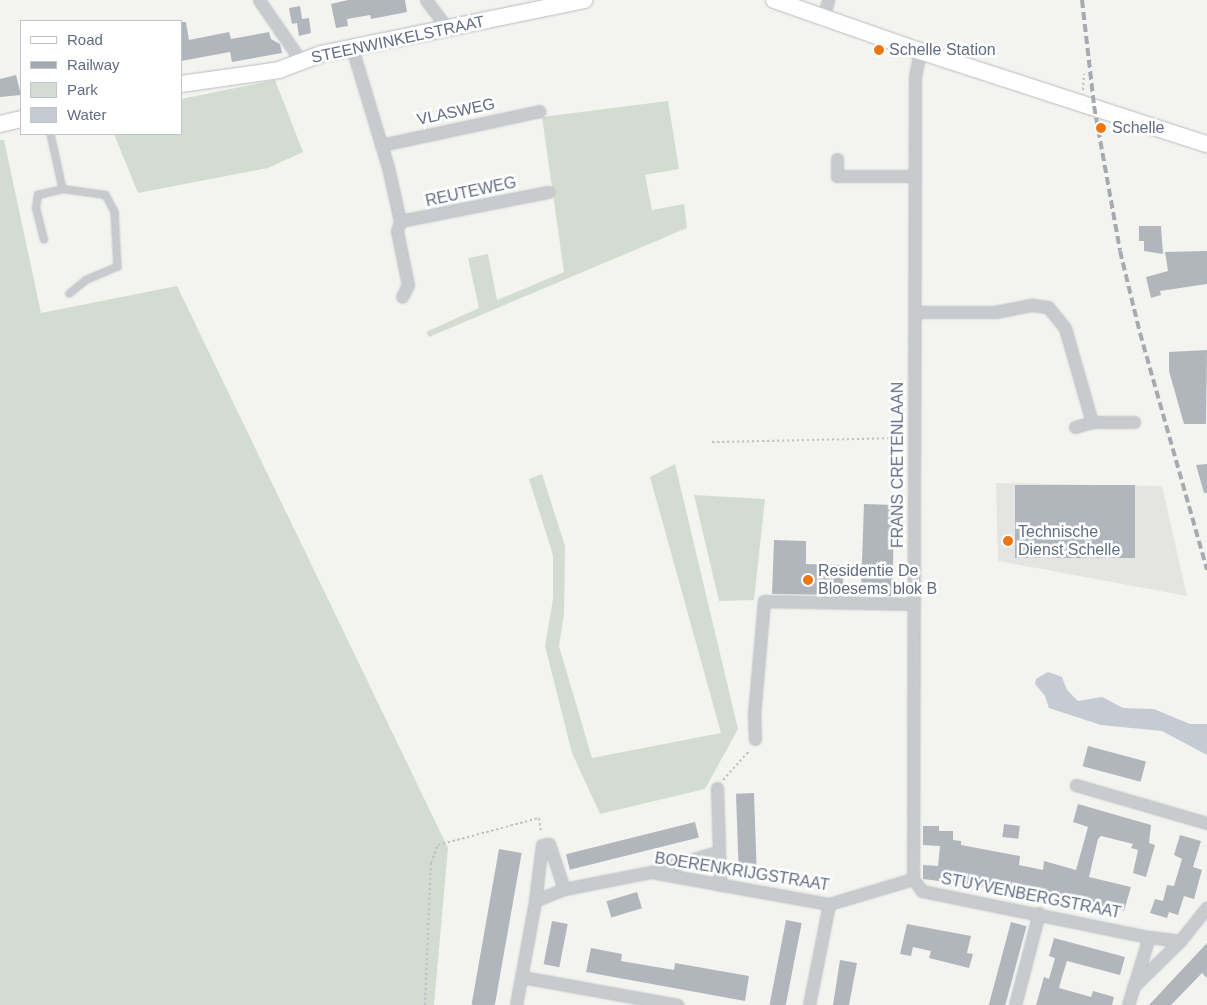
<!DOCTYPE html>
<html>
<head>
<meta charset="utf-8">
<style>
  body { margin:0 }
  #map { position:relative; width:1207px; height:1005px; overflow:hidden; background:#f3f4f0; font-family:Helvetica,sans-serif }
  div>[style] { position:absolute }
  .built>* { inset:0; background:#e4e5e3 }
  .green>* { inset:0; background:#d3dcd0 }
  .water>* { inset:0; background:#c4cbd2 }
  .building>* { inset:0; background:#b1b6bd; transform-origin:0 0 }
  .path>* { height:2px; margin-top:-1px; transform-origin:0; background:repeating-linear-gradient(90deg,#bfc0c2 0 2.5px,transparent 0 5px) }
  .roads { filter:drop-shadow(0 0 1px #b8bbc0) drop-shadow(0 0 1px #b8bbc0) }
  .lane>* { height:5.5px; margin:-2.75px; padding:0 2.75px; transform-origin:2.75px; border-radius:2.75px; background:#c8cace }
  .street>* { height:11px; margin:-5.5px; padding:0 5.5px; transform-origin:5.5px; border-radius:5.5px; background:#c8cace }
  .secondary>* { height:16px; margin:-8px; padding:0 8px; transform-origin:8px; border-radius:8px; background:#fff }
  .rail>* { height:4px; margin-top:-2px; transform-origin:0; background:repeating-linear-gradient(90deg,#a5a9b0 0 8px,transparent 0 12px) }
  .dots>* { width:14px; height:14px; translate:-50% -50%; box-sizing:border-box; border:2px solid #fff; border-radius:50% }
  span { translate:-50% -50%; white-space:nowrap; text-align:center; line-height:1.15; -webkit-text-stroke:5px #fff; paint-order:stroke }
  .street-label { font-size:16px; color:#616d83 }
  .poi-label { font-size:16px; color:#616d83 }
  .left { translate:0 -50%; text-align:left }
  .legend { position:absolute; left:20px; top:20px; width:162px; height:115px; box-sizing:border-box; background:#fff; border:1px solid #c0c5cd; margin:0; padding:6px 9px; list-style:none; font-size:15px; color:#616d83 }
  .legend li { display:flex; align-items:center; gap:10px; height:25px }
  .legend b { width:25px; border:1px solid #c0c5cd }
</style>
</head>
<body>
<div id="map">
  <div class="built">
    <div style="clip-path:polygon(996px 483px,1162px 486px,1187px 596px,998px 561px)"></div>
  </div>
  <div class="green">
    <div style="clip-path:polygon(275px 80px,303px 152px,268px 168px,138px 193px,114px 134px,181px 134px,181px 99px)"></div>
    <div style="clip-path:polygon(668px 101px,679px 169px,645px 175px,652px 210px,684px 204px,687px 228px,429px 337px,426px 332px,479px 308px,468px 258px,488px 254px,497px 300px,564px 272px,542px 117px)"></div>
    <div style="clip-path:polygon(0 140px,4px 140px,41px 313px,177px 286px,448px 848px,434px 1005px,0 1005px)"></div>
    <div style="clip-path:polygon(675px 464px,738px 729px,705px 789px,600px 814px,572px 753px,545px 646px,553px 599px,553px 555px,529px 479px,542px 474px,565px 546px,564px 614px,559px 646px,592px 758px,721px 733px,650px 477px)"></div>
    <div style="clip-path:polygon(694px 495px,765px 499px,754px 600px,719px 601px)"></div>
  </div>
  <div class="water">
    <div style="clip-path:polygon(1048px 672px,1062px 677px,1067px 690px,1078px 701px,1102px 697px,1123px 708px,1154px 709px,1190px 724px,1207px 724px,1207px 755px,1162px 731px,1101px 725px,1049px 708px,1045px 696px,1035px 684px,1036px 679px)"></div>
  </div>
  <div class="building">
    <div style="clip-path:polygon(348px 0,405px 0,407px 12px,371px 19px,370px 15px,347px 19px,348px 26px,336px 28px,331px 4px)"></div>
    <div style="clip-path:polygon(300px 6px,302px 19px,309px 18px,311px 33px,299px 36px,297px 23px,292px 24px,289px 8px)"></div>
    <div style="clip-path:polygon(181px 22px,186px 22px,189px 40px,229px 32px,231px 39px,269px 32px,271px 39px,280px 44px,282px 53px,232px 62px,230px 52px,181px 61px)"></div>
    <div style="clip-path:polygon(16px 75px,21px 95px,0 97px,0 79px)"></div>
    <div style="clip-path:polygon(1139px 226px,1161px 226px,1163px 254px,1144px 251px,1144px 241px,1139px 241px)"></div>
    <div style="clip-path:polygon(1207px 251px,1207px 284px,1160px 291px,1161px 295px,1151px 298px,1146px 277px,1168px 271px,1165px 252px)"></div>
    <div style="clip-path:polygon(1207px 350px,1206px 424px,1184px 424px,1169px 371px,1169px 352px)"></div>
    <div style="clip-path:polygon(1207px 464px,1207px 493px,1204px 493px,1196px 465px)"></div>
    <div style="left:1135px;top:485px;width:73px;height:120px;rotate:90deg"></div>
    <div style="left:864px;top:504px;width:31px;height:91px;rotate:2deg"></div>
    <div style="clip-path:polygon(774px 540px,806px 541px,806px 564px,843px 565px,843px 595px,772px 594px)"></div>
    <div style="left:1088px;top:746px;width:60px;height:21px;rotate:15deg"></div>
    <div style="left:754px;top:793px;width:76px;height:18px;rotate:88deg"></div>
    <div style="clip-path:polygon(1078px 804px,1151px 825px,1149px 843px,1155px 845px,1146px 877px,1133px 873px,1138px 850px,1131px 848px,1133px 844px,1101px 836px,1098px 839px,1089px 877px,1131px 887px,1124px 911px,1007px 885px,1006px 888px,987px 887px,923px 879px,923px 865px,938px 866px,940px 846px,923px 845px,923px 826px,939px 826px,939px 831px,953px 831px,953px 840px,961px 841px,961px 845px,1020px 856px,1019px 865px,1043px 870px,1044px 861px,1076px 870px,1088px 827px,1073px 822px)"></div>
    <div style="left:695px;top:822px;width:16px;height:133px;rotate:76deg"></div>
    <div style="left:1004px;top:824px;width:16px;height:13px;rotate:7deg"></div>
    <div style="clip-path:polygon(1180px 835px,1201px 841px,1193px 867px,1202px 870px,1194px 899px,1184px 896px,1178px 915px,1169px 912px,1167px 918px,1150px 913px,1155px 899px,1163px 901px,1167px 885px,1174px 886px,1182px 859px,1174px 855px)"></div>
    <div style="left:499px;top:849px;width:23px;height:158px;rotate:10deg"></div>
    <div style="left:637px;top:892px;width:17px;height:32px;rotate:73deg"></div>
    <div style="left:786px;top:920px;width:16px;height:86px;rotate:11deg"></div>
    <div style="left:552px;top:921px;width:16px;height:44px;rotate:11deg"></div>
    <div style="left:1011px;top:922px;width:16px;height:86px;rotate:15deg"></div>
    <div style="clip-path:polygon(907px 924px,971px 936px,967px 953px,973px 954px,969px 968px,929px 958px,931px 951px,913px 947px,911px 956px,900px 954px)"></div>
    <div style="clip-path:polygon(1054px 938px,1125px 957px,1120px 975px,1067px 961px,1062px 977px,1059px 988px,1091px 997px,1093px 991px,1114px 997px,1112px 1005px,1036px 1005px,1044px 977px,1049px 979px,1055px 958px,1049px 956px)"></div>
    <div style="clip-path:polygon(1207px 943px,1207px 978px,1202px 973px,1171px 1005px,1149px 1005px)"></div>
    <div style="clip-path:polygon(591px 948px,622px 954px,621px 961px,674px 970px,675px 963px,749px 976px,745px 1001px,586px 972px)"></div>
    <div style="clip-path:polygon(840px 960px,857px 963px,849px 1005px,833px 1005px)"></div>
  </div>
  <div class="path">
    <div style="left:1083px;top:90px;width:16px;rotate:-86deg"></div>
    <div style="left:712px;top:442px;width:190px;rotate:-1.2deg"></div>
    <div style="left:723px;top:780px;width:40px;rotate:-48deg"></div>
    <div style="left:425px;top:1005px;width:142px;rotate:-87.6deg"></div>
    <div style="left:431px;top:863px;width:19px;rotate:-69deg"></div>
    <div style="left:438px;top:845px;width:105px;rotate:-15deg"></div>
    <div style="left:539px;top:818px;width:15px;rotate:82deg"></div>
  </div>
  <div class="roads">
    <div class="lane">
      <div style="left:51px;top:134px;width:56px;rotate:77.7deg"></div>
      <div style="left:63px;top:189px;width:43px;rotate:7.9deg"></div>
      <div style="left:106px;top:195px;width:19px;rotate:62deg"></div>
      <div style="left:115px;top:212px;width:55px;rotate:86.9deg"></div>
      <div style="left:118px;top:267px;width:34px;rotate:157deg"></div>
      <div style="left:87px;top:280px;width:22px;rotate:141deg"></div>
      <div style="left:44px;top:240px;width:32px;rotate:-104deg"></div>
      <div style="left:36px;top:209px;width:14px;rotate:-82deg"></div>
      <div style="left:38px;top:195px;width:26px;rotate:-13deg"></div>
    </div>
    <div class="street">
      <div style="left:259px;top:0;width:74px;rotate:55.5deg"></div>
      <div style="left:426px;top:0;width:36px;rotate:53deg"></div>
      <div style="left:823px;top:18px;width:19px;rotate:-74deg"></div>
      <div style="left:352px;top:48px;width:124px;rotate:73.2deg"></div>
      <div style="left:388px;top:167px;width:55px;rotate:77.5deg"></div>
      <div style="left:400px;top:221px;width:10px;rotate:107deg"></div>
      <div style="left:397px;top:231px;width:55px;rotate:78.5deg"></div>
      <div style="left:408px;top:285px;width:13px;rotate:117deg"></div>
      <div style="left:920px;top:51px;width:25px;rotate:101deg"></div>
      <div style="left:915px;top:76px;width:803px;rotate:90.14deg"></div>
      <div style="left:913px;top:879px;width:15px;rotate:53deg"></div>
      <div style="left:922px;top:891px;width:232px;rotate:11.5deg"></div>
      <div style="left:381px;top:145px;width:162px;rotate:-12.1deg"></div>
      <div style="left:837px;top:159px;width:17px;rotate:90deg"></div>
      <div style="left:837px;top:176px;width:78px"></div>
      <div style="left:400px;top:221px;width:151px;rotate:-11.1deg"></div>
      <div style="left:915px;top:312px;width:80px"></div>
      <div style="left:995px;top:312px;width:38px;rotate:-11deg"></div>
      <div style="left:1032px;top:305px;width:16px;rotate:7deg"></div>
      <div style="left:1048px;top:307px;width:27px;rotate:51deg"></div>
      <div style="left:1065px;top:328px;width:98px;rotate:74deg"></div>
      <div style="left:1092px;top:422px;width:42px"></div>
      <div style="left:1075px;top:427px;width:18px;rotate:-16deg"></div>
      <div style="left:755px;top:739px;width:24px;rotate:-92deg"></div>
      <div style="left:754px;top:715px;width:114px;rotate:-85deg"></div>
      <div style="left:764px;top:601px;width:150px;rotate:1.1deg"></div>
      <div style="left:1076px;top:785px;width:136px;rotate:16.2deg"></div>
      <div style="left:717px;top:788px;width:97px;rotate:88.2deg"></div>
      <div style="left:653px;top:871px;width:67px;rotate:-16.5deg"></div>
      <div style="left:564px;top:889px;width:89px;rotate:-11.1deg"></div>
      <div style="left:651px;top:872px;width:181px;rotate:10.2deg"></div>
      <div style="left:829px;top:904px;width:88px;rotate:-16.6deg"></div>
      <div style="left:522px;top:977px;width:158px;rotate:10.2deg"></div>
      <div style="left:1133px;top:987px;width:66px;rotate:-44.4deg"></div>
      <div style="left:1180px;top:941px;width:43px;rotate:-51.5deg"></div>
      <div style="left:516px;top:1005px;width:106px;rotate:-79.6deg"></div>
      <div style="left:535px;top:901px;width:56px;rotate:-82.9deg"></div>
      <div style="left:542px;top:845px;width:7px;rotate:-8deg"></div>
      <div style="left:549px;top:844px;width:47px;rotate:71.6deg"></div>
      <div style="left:564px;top:889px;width:31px;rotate:158deg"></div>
      <div style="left:809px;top:1005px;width:103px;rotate:-78.8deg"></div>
      <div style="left:1015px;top:1005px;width:95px;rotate:-75.4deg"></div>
      <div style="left:1128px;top:1005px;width:71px;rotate:-72.8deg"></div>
      <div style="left:1149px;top:937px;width:31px;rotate:7deg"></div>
    </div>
    <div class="secondary">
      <div style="left:774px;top:0;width:155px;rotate:19.3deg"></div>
      <div style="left:920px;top:51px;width:302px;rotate:18deg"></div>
      <div style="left:181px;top:84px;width:99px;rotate:-8.1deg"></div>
      <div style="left:279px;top:70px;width:45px;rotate:-20.9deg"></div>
      <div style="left:321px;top:54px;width:269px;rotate:-11.6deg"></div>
      <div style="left:0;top:124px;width:22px;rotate:-13deg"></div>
    </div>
  </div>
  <div class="rail">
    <div style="left:1082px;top:0;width:107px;rotate:83.5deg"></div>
    <div style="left:1094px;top:106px;width:147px;rotate:79.8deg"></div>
    <div style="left:1120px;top:251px;width:84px;rotate:76.3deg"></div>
    <div style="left:1140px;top:333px;width:246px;rotate:74.2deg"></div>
  </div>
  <div class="dots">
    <div style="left:879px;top:50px;background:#ef7615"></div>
    <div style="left:1101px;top:128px;background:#ef7615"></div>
    <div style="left:1008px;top:541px;background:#ef7615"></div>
    <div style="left:808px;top:580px;background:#ef7615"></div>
  </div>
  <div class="street-label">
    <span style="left:398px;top:40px;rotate:-12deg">STEENWINKELSTRAAT</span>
    <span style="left:456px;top:112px;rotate:-12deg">VLASWEG</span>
    <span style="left:471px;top:192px;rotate:-12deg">REUTEWEG</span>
    <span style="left:898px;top:465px;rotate:-90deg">FRANS CRETENLAAN</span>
    <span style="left:742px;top:872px;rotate:9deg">BOERENKRIJGSTRAAT</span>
    <span style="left:1031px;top:896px;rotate:11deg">STUYVENBERGSTRAAT</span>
  </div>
  <div class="poi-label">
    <span class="left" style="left:889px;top:50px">Schelle Station</span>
    <span class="left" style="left:1112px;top:128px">Schelle</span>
    <span class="left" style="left:1018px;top:541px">Technische<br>Dienst Schelle</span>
    <span class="left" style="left:818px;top:580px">Residentie De<br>Bloesems blok B</span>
  </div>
  <ul class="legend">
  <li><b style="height:6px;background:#fff"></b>Road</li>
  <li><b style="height:6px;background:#a5a9b0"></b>Railway</li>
  <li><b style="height:14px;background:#d3dcd0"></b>Park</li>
  <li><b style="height:14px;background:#c4cbd2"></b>Water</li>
  </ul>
</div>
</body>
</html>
